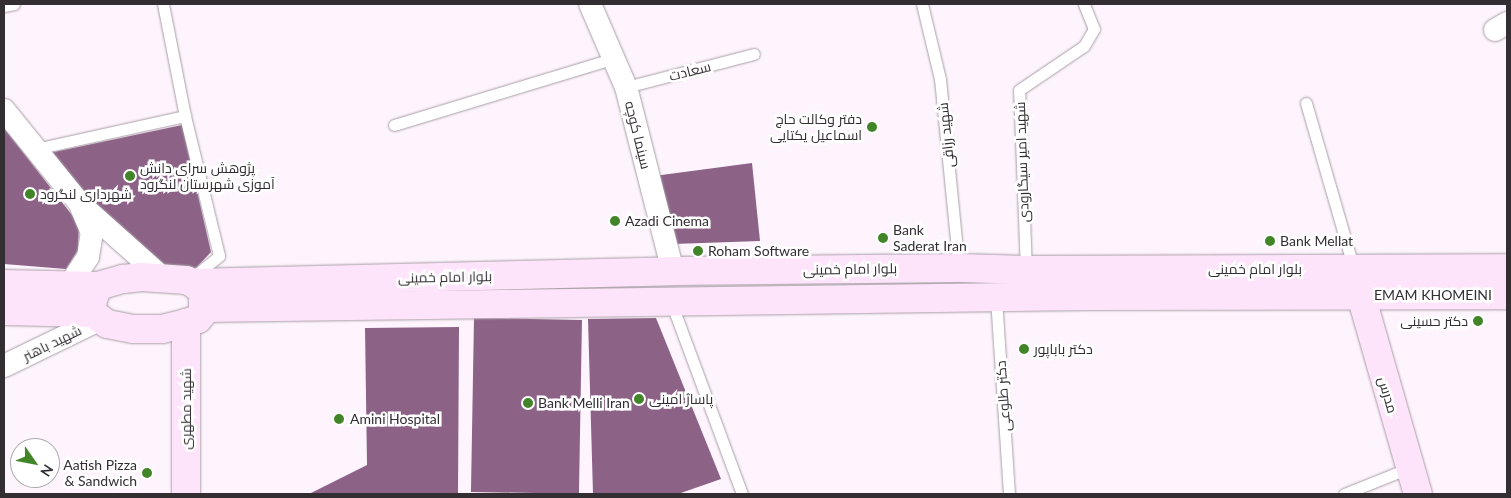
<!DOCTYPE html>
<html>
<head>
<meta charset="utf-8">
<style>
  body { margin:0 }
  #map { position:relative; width:1511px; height:498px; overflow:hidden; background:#fef4fd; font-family:Lato,Cairo,sans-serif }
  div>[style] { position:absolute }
  .building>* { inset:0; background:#8c6287; transform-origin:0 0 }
  .roads { filter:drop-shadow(0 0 1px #a89ea6) drop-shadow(0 0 1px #a89ea6) }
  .lane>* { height:11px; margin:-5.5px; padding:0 5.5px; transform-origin:5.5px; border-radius:5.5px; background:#fff }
  .street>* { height:22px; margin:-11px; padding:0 11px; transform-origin:11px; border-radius:11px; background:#fff }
  .secondary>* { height:28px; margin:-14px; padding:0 14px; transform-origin:14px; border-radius:14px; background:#fee4fb }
  .dots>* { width:14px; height:14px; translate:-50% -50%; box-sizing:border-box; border:2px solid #fff; border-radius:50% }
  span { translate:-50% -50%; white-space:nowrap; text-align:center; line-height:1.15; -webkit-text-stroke:5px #fff; paint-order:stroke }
  .street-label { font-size:14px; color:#322e32 }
  .poi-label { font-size:14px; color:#322e32 }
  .right { translate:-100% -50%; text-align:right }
  .left { translate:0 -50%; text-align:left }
  .frame { position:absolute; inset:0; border:5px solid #322e32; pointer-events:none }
  .north { position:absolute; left:10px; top:438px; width:50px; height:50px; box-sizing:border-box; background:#fff; border:1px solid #adabad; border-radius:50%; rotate:123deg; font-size:14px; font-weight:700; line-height:20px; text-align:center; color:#322e32 }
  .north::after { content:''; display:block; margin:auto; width:18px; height:22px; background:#428528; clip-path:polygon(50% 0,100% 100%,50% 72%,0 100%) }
</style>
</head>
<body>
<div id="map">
  <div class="building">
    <div style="clip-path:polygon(182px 125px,211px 252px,196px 268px,161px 266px,86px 198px,49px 153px)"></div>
    <div style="clip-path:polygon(4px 128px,79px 224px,78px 250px,66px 269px,4px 264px)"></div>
    <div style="clip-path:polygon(752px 163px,760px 241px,673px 244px,654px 176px)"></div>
    <div style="left:474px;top:318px;width:108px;height:174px;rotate:1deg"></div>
    <div style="clip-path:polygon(656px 318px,721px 479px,678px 494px,593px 494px,588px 319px)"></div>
    <div style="clip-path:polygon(459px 327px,458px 494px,309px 494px,367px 465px,365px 328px)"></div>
  </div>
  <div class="roads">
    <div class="lane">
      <div style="left:163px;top:4px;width:114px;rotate:78.9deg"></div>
      <div style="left:185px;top:116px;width:144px;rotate:76.3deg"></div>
      <div style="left:219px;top:256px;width:35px;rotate:141deg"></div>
      <div style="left:922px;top:4px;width:77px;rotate:76.5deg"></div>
      <div style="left:940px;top:79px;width:190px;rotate:84.3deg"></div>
      <div style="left:4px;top:6px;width:10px;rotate:-11deg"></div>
      <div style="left:626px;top:87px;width:132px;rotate:-14.5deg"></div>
      <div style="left:1306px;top:103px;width:173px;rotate:73.9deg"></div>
      <div style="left:394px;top:125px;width:230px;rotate:-16.9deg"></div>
      <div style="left:35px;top:149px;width:154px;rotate:-12.4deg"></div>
      <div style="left:1026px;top:270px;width:180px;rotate:-92.2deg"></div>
      <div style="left:1019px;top:90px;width:78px;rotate:-34.1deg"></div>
      <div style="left:1084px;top:46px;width:20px;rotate:-60deg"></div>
      <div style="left:1094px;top:29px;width:27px;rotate:-112deg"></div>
      <div style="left:996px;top:298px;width:196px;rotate:86.2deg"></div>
      <div style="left:671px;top:302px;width:205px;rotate:69.7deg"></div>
      <div style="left:1344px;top:494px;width:70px;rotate:-21.8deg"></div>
    </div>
    <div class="street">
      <div style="left:590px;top:4px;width:90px;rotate:66.6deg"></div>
      <div style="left:626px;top:87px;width:190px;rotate:75.7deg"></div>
      <div style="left:1495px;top:30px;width:14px;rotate:-30deg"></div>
      <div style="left:4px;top:110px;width:121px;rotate:51deg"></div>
      <div style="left:80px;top:204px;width:111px;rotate:41.7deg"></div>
      <div style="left:69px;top:286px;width:35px;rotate:-57deg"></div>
      <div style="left:88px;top:257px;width:24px;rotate:-81deg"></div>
      <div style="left:92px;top:233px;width:28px;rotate:-113deg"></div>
      <div style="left:4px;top:366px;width:108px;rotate:-25.9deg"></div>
    </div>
    <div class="secondary">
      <div style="left:142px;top:277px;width:44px;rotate:3.9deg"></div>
      <div style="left:186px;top:280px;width:8px;rotate:23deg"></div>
      <div style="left:193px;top:283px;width:13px;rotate:42deg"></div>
      <div style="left:203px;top:292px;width:21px;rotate:90deg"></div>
      <div style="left:203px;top:313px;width:8px;rotate:130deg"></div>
      <div style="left:198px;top:319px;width:13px;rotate:162deg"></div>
      <div style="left:186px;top:323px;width:25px;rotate:166deg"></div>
      <div style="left:162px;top:329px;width:29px;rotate:180deg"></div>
      <div style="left:133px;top:329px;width:26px;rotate:-169deg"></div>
      <div style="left:107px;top:324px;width:18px;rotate:-142deg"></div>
      <div style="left:93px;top:313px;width:11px;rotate:-95deg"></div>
      <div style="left:92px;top:302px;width:17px;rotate:-69deg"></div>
      <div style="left:98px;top:286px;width:26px;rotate:-16deg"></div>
      <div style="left:123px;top:279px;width:19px;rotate:-6deg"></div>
      <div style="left:1356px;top:278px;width:225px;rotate:74deg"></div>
      <div style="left:193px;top:283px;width:480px;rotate:-1.4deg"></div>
      <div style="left:673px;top:271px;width:286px;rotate:-0.6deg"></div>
      <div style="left:959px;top:268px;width:67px;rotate:1.7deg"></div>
      <div style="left:1026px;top:270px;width:481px;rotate:-0.2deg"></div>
      <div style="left:4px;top:284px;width:94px;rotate:1.2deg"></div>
      <div style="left:204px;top:308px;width:884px;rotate:-0.78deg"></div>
      <div style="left:1088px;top:296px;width:419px;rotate:-0.1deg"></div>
      <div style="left:4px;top:311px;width:89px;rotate:1.3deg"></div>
      <div style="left:186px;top:494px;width:171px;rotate:-90deg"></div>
    </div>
  </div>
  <div class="dots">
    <div style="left:872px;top:127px;background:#428528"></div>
    <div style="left:130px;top:176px;background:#428528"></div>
    <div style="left:30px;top:194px;background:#428528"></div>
    <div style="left:615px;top:221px;background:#428528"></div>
    <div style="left:883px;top:238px;background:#428528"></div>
    <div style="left:1270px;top:241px;background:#428528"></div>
    <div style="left:698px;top:251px;background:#428528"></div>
    <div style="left:1478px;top:321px;background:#428528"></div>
    <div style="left:1024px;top:349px;background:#428528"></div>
    <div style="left:639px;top:399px;background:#428528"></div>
    <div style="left:528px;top:403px;background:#428528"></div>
    <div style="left:339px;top:419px;background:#428528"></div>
    <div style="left:147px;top:473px;background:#428528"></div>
  </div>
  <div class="street-label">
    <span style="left:690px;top:71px;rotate:-14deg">سعادت</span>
    <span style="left:638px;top:135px;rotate:76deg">سینما کوچه</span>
    <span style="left:946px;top:135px;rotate:-96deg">شهید رزاقی</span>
    <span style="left:1022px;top:162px;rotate:-92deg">شهید امیر سیگارودی</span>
    <span style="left:850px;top:269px;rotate:-1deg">بلوار امام خمینی</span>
    <span style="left:1255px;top:269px">بلوار امام خمینی</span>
    <span style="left:445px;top:277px;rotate:-1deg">بلوار امام خمینی</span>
    <span style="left:1433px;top:295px">EMAM KHOMEINI</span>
    <span style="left:52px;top:343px;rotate:-26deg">شهید باهنر</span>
    <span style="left:1388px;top:395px;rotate:74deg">مدرس</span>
    <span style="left:1003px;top:396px;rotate:-94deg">دکتر طلوعی</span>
    <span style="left:186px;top:409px;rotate:-90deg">شهید مطهری</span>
  </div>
  <div class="poi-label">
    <span class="right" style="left:862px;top:127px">دفتر وکالت حاج<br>اسماعیل یکتایی</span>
    <span class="left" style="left:140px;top:176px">پژوهش سرای دانش<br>آموزی شهرستان لنگرود</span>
    <span class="left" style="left:40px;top:194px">شهرداری لنگرود</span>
    <span class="left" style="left:625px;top:221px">Azadi Cinema</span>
    <span class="left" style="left:893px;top:238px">Bank<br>Saderat Iran</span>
    <span class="left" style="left:1280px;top:241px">Bank Mellat</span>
    <span class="left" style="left:708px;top:251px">Roham Software</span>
    <span class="right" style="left:1468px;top:321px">دکتر حسینی</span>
    <span class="left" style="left:1034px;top:349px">دکتر باباپور</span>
    <span class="left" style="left:649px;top:399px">پاساژ امینی</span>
    <span class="left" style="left:538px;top:403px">Bank Melli Iran</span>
    <span class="left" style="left:350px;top:419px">Amini Hospital</span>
    <span class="right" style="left:137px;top:473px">Aatish Pizza<br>&amp; Sandwich</span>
  </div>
  <div class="frame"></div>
  <div class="north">N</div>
</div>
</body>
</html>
